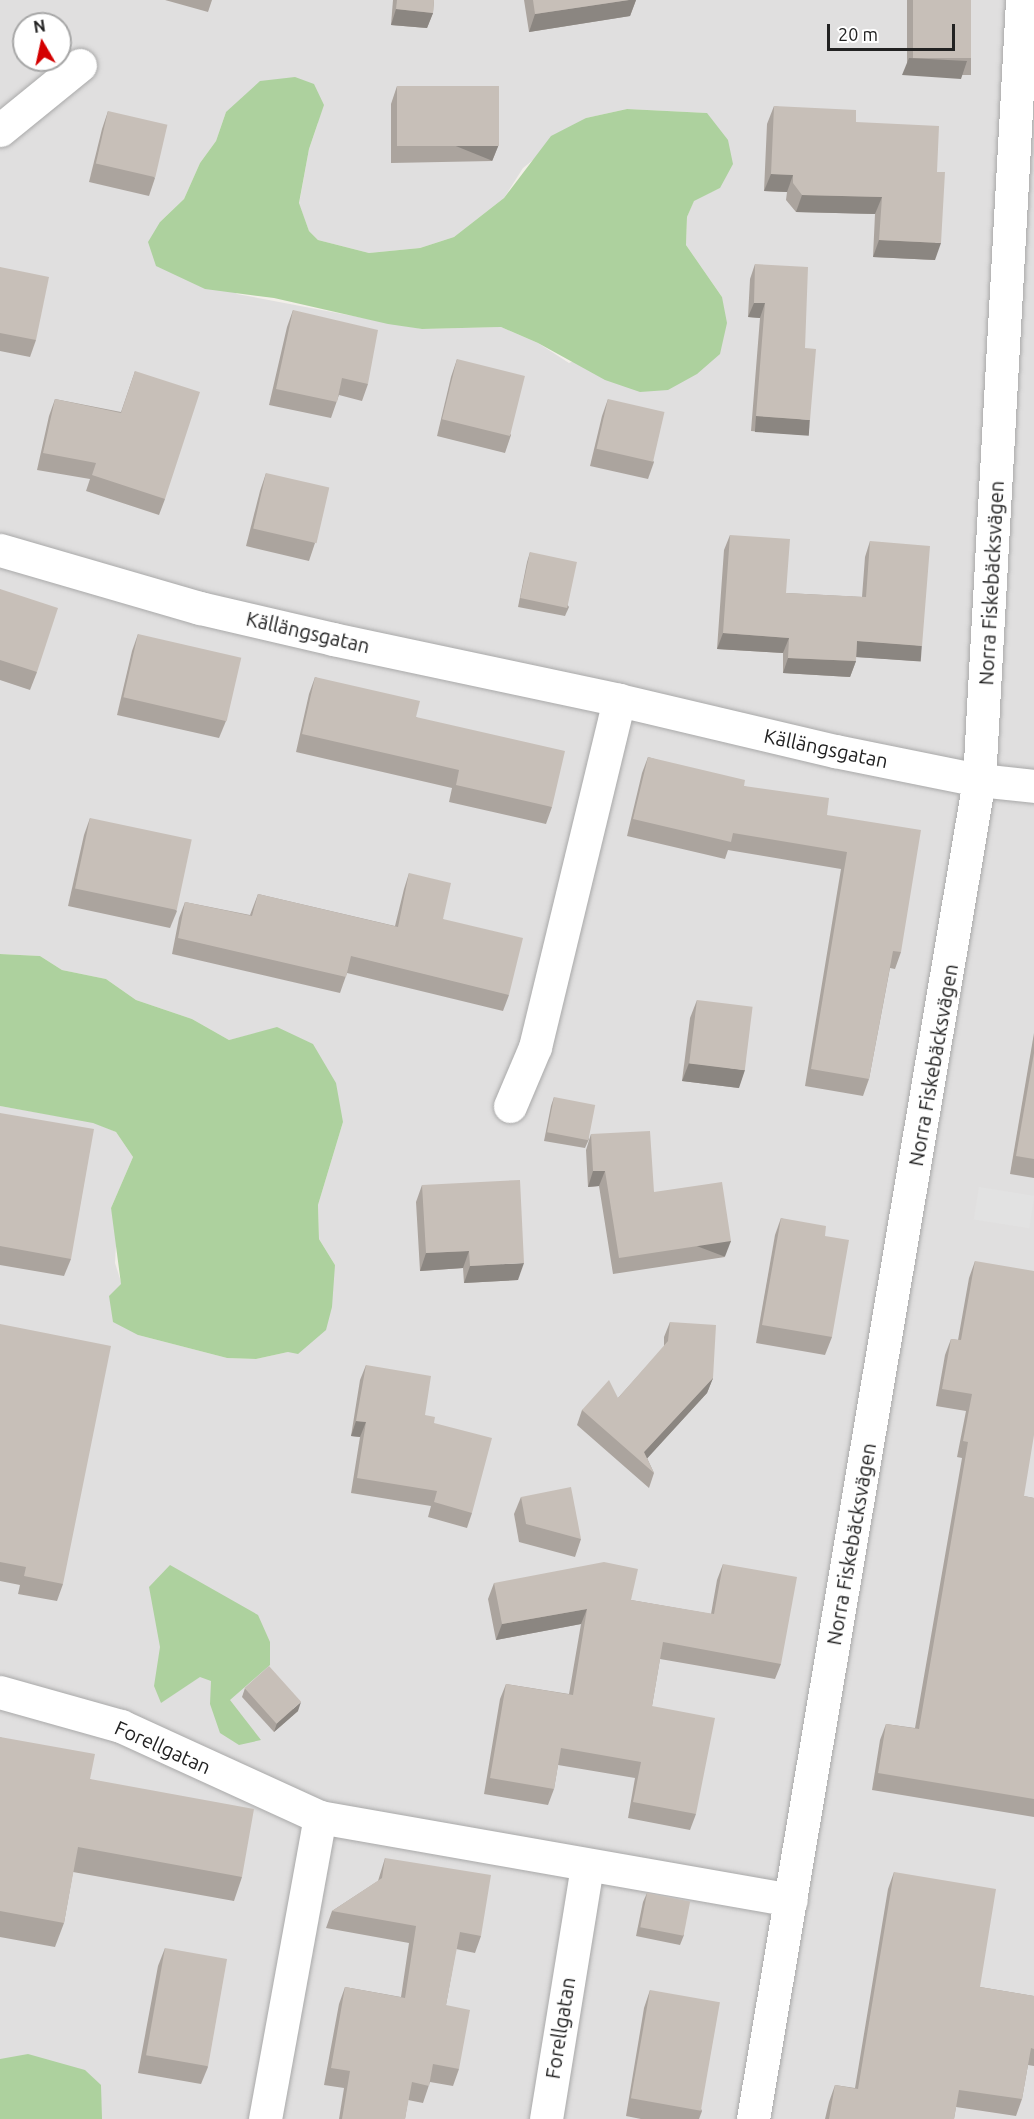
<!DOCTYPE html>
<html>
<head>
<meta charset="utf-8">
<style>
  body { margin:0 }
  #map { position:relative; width:1034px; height:2119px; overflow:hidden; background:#f2efe9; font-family:Ubuntu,sans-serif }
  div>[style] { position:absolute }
  .residential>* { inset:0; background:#e0dfdf }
  .forest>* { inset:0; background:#add19e }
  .parking>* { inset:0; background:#e2e2e2; transform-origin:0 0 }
  .roads { filter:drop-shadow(0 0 2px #a9a9a9) drop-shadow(0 0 2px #a9a9a9) }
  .minor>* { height:33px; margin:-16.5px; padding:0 16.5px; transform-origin:16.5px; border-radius:16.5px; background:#fff }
  .wall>* { inset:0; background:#aba49e; transform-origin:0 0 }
  .shaded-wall>* { inset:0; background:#8b8681; transform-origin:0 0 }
  .building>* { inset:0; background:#c7bfb8; transform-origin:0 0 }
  span { translate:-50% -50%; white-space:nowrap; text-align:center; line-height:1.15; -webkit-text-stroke:5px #fff; paint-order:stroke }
  .street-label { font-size:20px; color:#222 }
  .north { position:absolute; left:12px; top:12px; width:60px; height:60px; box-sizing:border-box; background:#fff; border:2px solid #a7a7a7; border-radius:50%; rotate:351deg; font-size:16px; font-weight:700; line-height:24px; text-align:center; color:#222 }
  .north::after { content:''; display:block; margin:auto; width:21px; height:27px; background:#d40000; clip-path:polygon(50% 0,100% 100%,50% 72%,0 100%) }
  .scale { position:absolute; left:827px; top:24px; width:128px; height:27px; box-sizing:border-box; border:3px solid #222; border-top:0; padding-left:8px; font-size:18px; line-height:21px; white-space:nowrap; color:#222; -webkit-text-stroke:4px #fff; paint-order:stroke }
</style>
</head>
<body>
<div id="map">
  <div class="residential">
    <div style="clip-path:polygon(evenodd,0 0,1034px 0,1034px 2119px,0 2119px,0 1106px,93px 1122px,116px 1132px,133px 1157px,111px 1208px,117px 1228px,115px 1263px,138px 1335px,227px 1358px,256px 1359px,288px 1352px,335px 1265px,319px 1239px,318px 1205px,343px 1122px,277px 1028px,229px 1040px,192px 1019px,136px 1000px,106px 979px,62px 970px,40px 956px,0 954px,0 0,24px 24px,60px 24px,60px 60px,24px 60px,24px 24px,0 0,627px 109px,707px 113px,720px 188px,694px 200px,687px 217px,686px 245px,722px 297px,569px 363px,538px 343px,501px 327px,422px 329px,237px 294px,160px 222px,184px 199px,200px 163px,216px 141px,226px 112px,318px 123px,309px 149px,299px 204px,309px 231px,318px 240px,369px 253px,420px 248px,454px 237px,504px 198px,523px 168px,586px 118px,627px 109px)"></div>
  </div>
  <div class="forest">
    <div style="clip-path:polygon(295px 77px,314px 84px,324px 105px,309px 149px,299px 203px,309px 231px,318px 240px,369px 253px,420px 248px,454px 237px,504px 198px,551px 136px,586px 118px,627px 109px,707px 113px,728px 140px,733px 164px,720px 188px,694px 201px,687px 217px,686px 245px,722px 297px,727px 323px,720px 354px,697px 374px,668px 390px,640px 392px,605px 380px,538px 343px,501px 327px,422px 329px,388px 324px,274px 298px,205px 289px,156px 266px,148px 242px,160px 222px,184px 199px,200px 163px,216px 141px,226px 112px,260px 81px)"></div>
    <div style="clip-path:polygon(0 954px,40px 956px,62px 970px,106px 979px,136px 1000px,192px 1019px,229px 1040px,277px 1027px,313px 1044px,336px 1083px,343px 1122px,318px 1205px,319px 1239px,335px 1265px,332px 1307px,326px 1330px,298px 1354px,288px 1352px,256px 1359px,227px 1358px,138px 1335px,113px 1322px,109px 1296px,121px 1284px,111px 1208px,133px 1157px,116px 1132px,93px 1123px,0 1106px)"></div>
    <div style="clip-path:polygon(170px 1565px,258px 1615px,270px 1642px,270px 1665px,230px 1700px,261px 1740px,239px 1745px,220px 1733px,210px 1704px,211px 1681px,200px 1677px,161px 1703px,154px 1686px,160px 1647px,149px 1587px)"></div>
    <div style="clip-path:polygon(28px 2054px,85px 2070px,101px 2085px,102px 2119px,0 2119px,0 2059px)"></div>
  </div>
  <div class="parking">
    <div style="left:979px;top:1187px;width:56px;height:33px;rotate:9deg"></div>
  </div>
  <div class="roads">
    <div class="minor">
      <div style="left:0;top:130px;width:103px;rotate:-39.1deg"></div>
      <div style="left:0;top:550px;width:208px;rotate:16.2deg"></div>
      <div style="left:200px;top:608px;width:137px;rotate:13.1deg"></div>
      <div style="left:333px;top:639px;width:292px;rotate:12deg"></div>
      <div style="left:619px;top:700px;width:222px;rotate:13.3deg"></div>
      <div style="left:835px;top:751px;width:147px;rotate:11.4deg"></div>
      <div style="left:979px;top:780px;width:55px;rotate:6.2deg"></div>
      <div style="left:510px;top:1106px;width:64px;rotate:-67deg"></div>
      <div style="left:535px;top:1047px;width:357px;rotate:-76.4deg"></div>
      <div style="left:0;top:1692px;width:126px;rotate:15.7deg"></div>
      <div style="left:121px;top:1726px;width:219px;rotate:24.6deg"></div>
      <div style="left:320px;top:1817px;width:478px;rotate:10deg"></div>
      <div style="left:265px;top:2119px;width:307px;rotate:-79.7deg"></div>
      <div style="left:546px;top:2119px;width:257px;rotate:-80.8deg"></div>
      <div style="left:753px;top:2119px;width:1358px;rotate:-80.42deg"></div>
      <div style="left:979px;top:780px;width:781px;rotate:-86.84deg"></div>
    </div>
  </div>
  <div class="wall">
    <div style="clip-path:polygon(165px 0,212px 0,208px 12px)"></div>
    <div style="clip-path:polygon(393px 0,434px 0,433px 13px,427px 28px,391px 25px)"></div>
    <div style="clip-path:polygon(524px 0,636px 0,630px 16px,529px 32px)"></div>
    <div style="left:907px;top:0;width:64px;height:75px"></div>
    <div style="clip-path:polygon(397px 86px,499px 144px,492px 161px,391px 163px,391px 104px)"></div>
    <div style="clip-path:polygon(774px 106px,856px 122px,937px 172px,935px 260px,873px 257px,875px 214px,796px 212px,786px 200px,787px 192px,764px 191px,767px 124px)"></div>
    <div style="clip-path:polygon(108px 111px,155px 178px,149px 196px,89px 182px,102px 129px)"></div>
    <div style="clip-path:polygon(755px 264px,805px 435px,751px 431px,760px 318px,748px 317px,750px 279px)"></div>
    <div style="clip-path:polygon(0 267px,36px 340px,30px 357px,0 351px)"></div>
    <div style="clip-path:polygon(293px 310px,368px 384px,362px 401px,339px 395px,331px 418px,269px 405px,287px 327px)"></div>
    <div style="clip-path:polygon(457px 359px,511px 435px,505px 453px,437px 436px,451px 377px)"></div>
    <div style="clip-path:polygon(135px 371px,165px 499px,159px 515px,86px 491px,90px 479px,37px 470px,49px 416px,55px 399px,121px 412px)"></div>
    <div style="clip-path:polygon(608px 399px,654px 462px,648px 479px,590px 466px,602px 416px)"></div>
    <div style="clip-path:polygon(266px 473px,315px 543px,309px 561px,246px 546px,260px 491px)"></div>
    <div style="clip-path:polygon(730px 535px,786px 593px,862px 597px,865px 557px,870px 541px,917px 661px,856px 657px,856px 661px,850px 677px,783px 673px,783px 653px,717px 649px,724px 550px)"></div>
    <div style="clip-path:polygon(530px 552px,569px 607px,565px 616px,518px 607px,527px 562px)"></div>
    <div style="clip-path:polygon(0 589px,37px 672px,30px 690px,0 680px)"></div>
    <div style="clip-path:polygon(138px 634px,226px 721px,219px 738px,117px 715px,132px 651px)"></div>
    <div style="clip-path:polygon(315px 677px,416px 717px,552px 807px,546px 824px,449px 802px,452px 788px,296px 752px,309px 694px)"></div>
    <div style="clip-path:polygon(648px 757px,744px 786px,827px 815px,901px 952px,895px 969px,890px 968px,869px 1079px,863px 1096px,805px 1086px,841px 869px,728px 850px,725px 859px,627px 836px,642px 773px)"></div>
    <div style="clip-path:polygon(90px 818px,177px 911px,170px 928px,68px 906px,84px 835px)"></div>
    <div style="clip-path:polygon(409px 873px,443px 919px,509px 995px,503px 1011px,347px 973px,340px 993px,172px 954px,179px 918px,185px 902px,250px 915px,258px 894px,395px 926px,404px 889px)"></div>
    <div style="clip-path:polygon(697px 1000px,739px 1088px,682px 1081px,690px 1018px)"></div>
    <div style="clip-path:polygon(1034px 1033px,1034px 1178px,1010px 1174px)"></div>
    <div style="clip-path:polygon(554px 1097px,589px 1139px,585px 1148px,544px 1141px,551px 1106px)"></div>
    <div style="clip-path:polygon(0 1113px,71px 1259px,64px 1276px,0 1265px)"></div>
    <div style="clip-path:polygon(591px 1134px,654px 1192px,725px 1257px,613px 1274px,599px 1186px,588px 1187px,586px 1150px)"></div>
    <div style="clip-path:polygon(422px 1185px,518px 1280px,464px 1283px,463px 1268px,420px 1271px,416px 1202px)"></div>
    <div style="clip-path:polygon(781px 1218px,825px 1236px,832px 1337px,825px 1355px,756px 1343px,775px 1235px)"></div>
    <div style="clip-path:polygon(975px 1261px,1024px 1496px,1034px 1498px,1034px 1817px,872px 1790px,880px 1740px,886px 1724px,915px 1728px,962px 1458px,957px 1457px,966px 1411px,936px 1406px,945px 1355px,951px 1339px,958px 1340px,969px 1278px)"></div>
    <div style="clip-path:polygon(670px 1322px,713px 1378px,707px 1393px,647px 1458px,654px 1473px,649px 1488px,577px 1425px,582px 1410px,618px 1398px,664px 1347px,664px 1337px)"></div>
    <div style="clip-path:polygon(0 1324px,63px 1584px,57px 1601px,18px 1594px,20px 1585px,0 1581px)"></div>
    <div style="clip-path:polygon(366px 1365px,434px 1423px,472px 1513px,467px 1528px,428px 1517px,431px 1506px,351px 1493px,360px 1437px,351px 1436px,360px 1380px)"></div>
    <div style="clip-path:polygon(521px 1497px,581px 1539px,575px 1557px,519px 1542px,514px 1514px)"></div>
    <div style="clip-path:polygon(723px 1564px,781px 1664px,775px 1679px,660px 1659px,652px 1706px,696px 1814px,690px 1830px,628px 1818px,635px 1778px,558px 1765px,554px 1789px,548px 1805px,484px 1794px,500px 1699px,506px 1684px,569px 1694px,581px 1624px,496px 1640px,488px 1599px,494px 1583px,631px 1600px,711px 1614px,717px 1580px)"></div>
    <div style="clip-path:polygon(245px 1688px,298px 1711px,274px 1732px,242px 1697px)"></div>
    <div style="clip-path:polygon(0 1737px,90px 1779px,242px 1877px,234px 1901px,73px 1872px,64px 1923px,55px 1947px,0 1937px)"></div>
    <div style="clip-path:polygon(385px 1858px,481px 1936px,475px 1953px,456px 1949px,446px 2005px,459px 2069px,453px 2086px,430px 2082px,423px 2103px,408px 2100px,405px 2119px,339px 2119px,344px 2088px,324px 2085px,339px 2004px,345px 1987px,401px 1997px,409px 1943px,326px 1928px,332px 1911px,378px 1881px)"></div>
    <div style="clip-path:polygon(894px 1872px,980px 1987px,1034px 1996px,1034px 2066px,1028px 2065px,1022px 2099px,1016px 2116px,956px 2107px,954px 2119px,825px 2119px,829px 2102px,835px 2085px,855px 2088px,888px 1889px)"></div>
    <div style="clip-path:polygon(647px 1893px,684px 1935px,680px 1945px,636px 1936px,643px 1902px)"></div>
    <div style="clip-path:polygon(165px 1948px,208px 2067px,201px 2084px,138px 2073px,158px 1966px)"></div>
    <div style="clip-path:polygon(650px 1990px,702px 2111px,699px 2119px,641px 2119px,626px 2116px,644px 2008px)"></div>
  </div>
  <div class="shaded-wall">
    <div style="clip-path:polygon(629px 0,636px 0,630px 16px,529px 32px,535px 14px)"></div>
    <div style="clip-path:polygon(396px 9px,433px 13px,427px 28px,391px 25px)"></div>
    <div style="clip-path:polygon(909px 58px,967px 61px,961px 79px,902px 75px)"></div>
    <div style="left:499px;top:144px;width:18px;height:102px;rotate:112deg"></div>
    <div style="clip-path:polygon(771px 174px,793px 175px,787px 192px,764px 191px)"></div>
    <div style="clip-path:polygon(802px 195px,882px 197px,875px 214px,796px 212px)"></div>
    <div style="clip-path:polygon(879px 240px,941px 243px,935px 260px,873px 257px)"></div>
    <div style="clip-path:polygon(754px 303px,765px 303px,760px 318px,748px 317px)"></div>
    <div style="left:756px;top:416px;width:54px;height:16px;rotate:4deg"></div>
    <div style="clip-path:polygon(723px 633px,789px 638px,783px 653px,717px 649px)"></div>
    <div style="left:857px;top:641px;width:65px;height:16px;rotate:4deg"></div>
    <div style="clip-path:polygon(788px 658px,856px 661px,850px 677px,783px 673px)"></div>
    <div style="clip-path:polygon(689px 1063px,745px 1070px,739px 1088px,682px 1081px)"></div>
    <div style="clip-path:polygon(593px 1171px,605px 1171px,599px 1186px,588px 1187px)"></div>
    <div style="left:731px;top:1241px;width:17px;height:113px;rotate:111deg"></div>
    <div style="clip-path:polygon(469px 1251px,463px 1268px,420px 1271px,426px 1253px)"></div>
    <div style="clip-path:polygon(524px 1263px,518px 1280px,464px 1283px,470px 1266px)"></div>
    <div style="clip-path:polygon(713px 1378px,707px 1393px,643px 1463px,644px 1452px)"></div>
    <div style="clip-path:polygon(356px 1421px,366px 1422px,360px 1437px,351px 1436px)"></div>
    <div style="clip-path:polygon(587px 1609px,581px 1624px,496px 1640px,502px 1624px)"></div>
    <div style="clip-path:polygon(301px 1702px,298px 1711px,274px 1732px,277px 1723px)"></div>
  </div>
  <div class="building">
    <div style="clip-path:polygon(397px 0,434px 0,433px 13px,396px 9px)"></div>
    <div style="clip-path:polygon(533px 0,629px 0,535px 14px)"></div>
    <div style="left:913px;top:0;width:58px;height:58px"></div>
    <div style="left:397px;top:86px;width:102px;height:60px"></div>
    <div style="clip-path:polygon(774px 106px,856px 110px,856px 122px,939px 126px,937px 172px,945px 172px,941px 243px,879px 240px,882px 197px,802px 195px,793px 183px,793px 175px,771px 174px)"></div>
    <div style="left:108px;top:111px;width:61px;height:54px;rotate:13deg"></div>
    <div style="clip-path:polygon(755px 264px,808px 267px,805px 348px,816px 349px,810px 420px,756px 416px,765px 303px,754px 303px)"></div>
    <div style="clip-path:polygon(0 267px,49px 277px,36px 340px,0 333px)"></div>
    <div style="clip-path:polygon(293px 310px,378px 330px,368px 384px,342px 378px,337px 402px,276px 389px)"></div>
    <div style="left:457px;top:359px;width:70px;height:62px;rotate:14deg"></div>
    <div style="clip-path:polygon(135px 371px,200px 392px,165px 499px,92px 475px,96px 463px,43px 453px,55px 399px,121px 413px)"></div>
    <div style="left:608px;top:399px;width:58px;height:51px;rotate:13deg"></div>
    <div style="left:266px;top:473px;width:65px;height:57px;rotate:13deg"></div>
    <div style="clip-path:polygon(730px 535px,790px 539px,786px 593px,866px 597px,870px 541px,930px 546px,922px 646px,857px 641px,856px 661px,788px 658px,789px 638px,723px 633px)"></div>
    <div style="left:530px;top:552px;width:48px;height:47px;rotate:12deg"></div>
    <div style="clip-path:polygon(0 589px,58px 608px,37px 672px,0 660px)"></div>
    <div style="left:138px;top:634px;width:106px;height:65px;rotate:13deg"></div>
    <div style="clip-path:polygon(315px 677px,420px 701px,416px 717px,565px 751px,552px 807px,456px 785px,459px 770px,302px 734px)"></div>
    <div style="clip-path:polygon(648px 757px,745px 780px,744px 786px,829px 798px,827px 815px,921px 830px,901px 952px,893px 951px,869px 1079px,811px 1069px,847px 852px,733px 833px,731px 842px,633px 819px)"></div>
    <div style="left:90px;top:818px;width:104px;height:72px;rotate:12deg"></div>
    <div style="clip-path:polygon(409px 873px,451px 883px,443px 919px,523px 938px,509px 995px,351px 956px,346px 977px,178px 938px,185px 902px,252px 916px,258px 894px,398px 927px)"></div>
    <div style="left:697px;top:1000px;width:56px;height:64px;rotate:7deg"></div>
    <div style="clip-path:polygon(1034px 1053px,1034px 1159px,1016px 1156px)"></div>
    <div style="left:554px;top:1097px;width:42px;height:36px;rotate:11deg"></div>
    <div style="clip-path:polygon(0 1113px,94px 1129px,71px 1259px,0 1246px)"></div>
    <div style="clip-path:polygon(650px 1131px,654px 1192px,722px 1182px,731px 1241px,619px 1258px,605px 1171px,593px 1171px,591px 1134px)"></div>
    <div style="clip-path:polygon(520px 1180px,524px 1263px,470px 1266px,469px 1251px,426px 1253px,422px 1185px)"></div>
    <div style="clip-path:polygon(781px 1218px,826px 1226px,825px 1236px,849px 1240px,832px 1337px,762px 1325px)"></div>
    <div style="clip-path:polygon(975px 1261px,1034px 1271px,1034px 1435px,1024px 1496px,1034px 1498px,1034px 1799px,878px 1773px,886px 1724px,919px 1729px,968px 1442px,963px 1441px,972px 1394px,942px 1389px,951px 1339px,961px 1340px)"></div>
    <div style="clip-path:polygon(670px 1322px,716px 1325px,713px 1378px,644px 1452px,654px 1473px,582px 1410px,609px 1380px,618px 1398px,668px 1341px)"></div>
    <div style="clip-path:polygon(0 1324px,111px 1346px,63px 1584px,24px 1576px,26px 1567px,0 1562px)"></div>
    <div style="clip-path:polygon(366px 1365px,431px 1376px,425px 1415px,435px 1417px,434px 1423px,492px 1438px,472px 1513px,434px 1502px,437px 1491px,357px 1478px,366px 1422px,356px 1421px)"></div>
    <div style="clip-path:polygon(571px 1487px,581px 1539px,526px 1524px,521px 1497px)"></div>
    <div style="clip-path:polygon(604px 1562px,638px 1569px,631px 1600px,714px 1614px,723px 1564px,797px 1577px,781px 1664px,663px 1642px,652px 1706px,715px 1718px,696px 1814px,633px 1802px,641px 1762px,561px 1748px,554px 1789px,490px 1778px,506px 1684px,573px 1695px,587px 1609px,502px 1624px,494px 1583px)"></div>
    <div style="left:269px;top:1666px;width:48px;height:33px;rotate:48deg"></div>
    <div style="clip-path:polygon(0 1737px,95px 1754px,90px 1779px,254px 1809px,242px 1877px,78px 1847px,64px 1923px,0 1911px)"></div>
    <div style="clip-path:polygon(385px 1858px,491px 1875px,481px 1936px,460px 1932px,446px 2005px,470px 2010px,459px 2069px,433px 2064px,429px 2086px,412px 2082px,405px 2119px,342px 2119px,350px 2071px,331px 2068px,345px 1987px,405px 1998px,416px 1926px,332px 1911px,382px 1878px)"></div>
    <div style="clip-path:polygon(894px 1872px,996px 1889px,980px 1987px,1034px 1996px,1034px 2049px,1031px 2048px,1022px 2099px,959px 2090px,954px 2119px,829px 2119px,835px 2085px,858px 2089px)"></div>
    <div style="left:647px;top:1893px;width:44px;height:35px;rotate:11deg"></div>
    <div style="left:165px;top:1948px;width:63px;height:109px;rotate:10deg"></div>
    <div style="left:650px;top:1990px;width:71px;height:110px;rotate:10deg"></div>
  </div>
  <div class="street-label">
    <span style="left:991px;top:583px;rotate:-87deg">Norra Fiskebäcksvägen</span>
    <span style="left:308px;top:632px;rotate:13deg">Källängsgatan</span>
    <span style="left:826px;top:748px;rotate:12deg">Källängsgatan</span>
    <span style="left:933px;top:1065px;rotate:-80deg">Norra Fiskebäcksvägen</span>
    <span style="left:851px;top:1544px;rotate:-80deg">Norra Fiskebäcksvägen</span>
    <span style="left:163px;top:1747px;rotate:24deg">Forellgatan</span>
    <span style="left:560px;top:2028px;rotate:-81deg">Forellgatan</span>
  </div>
  <div class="north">N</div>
  <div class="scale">20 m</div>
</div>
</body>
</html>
